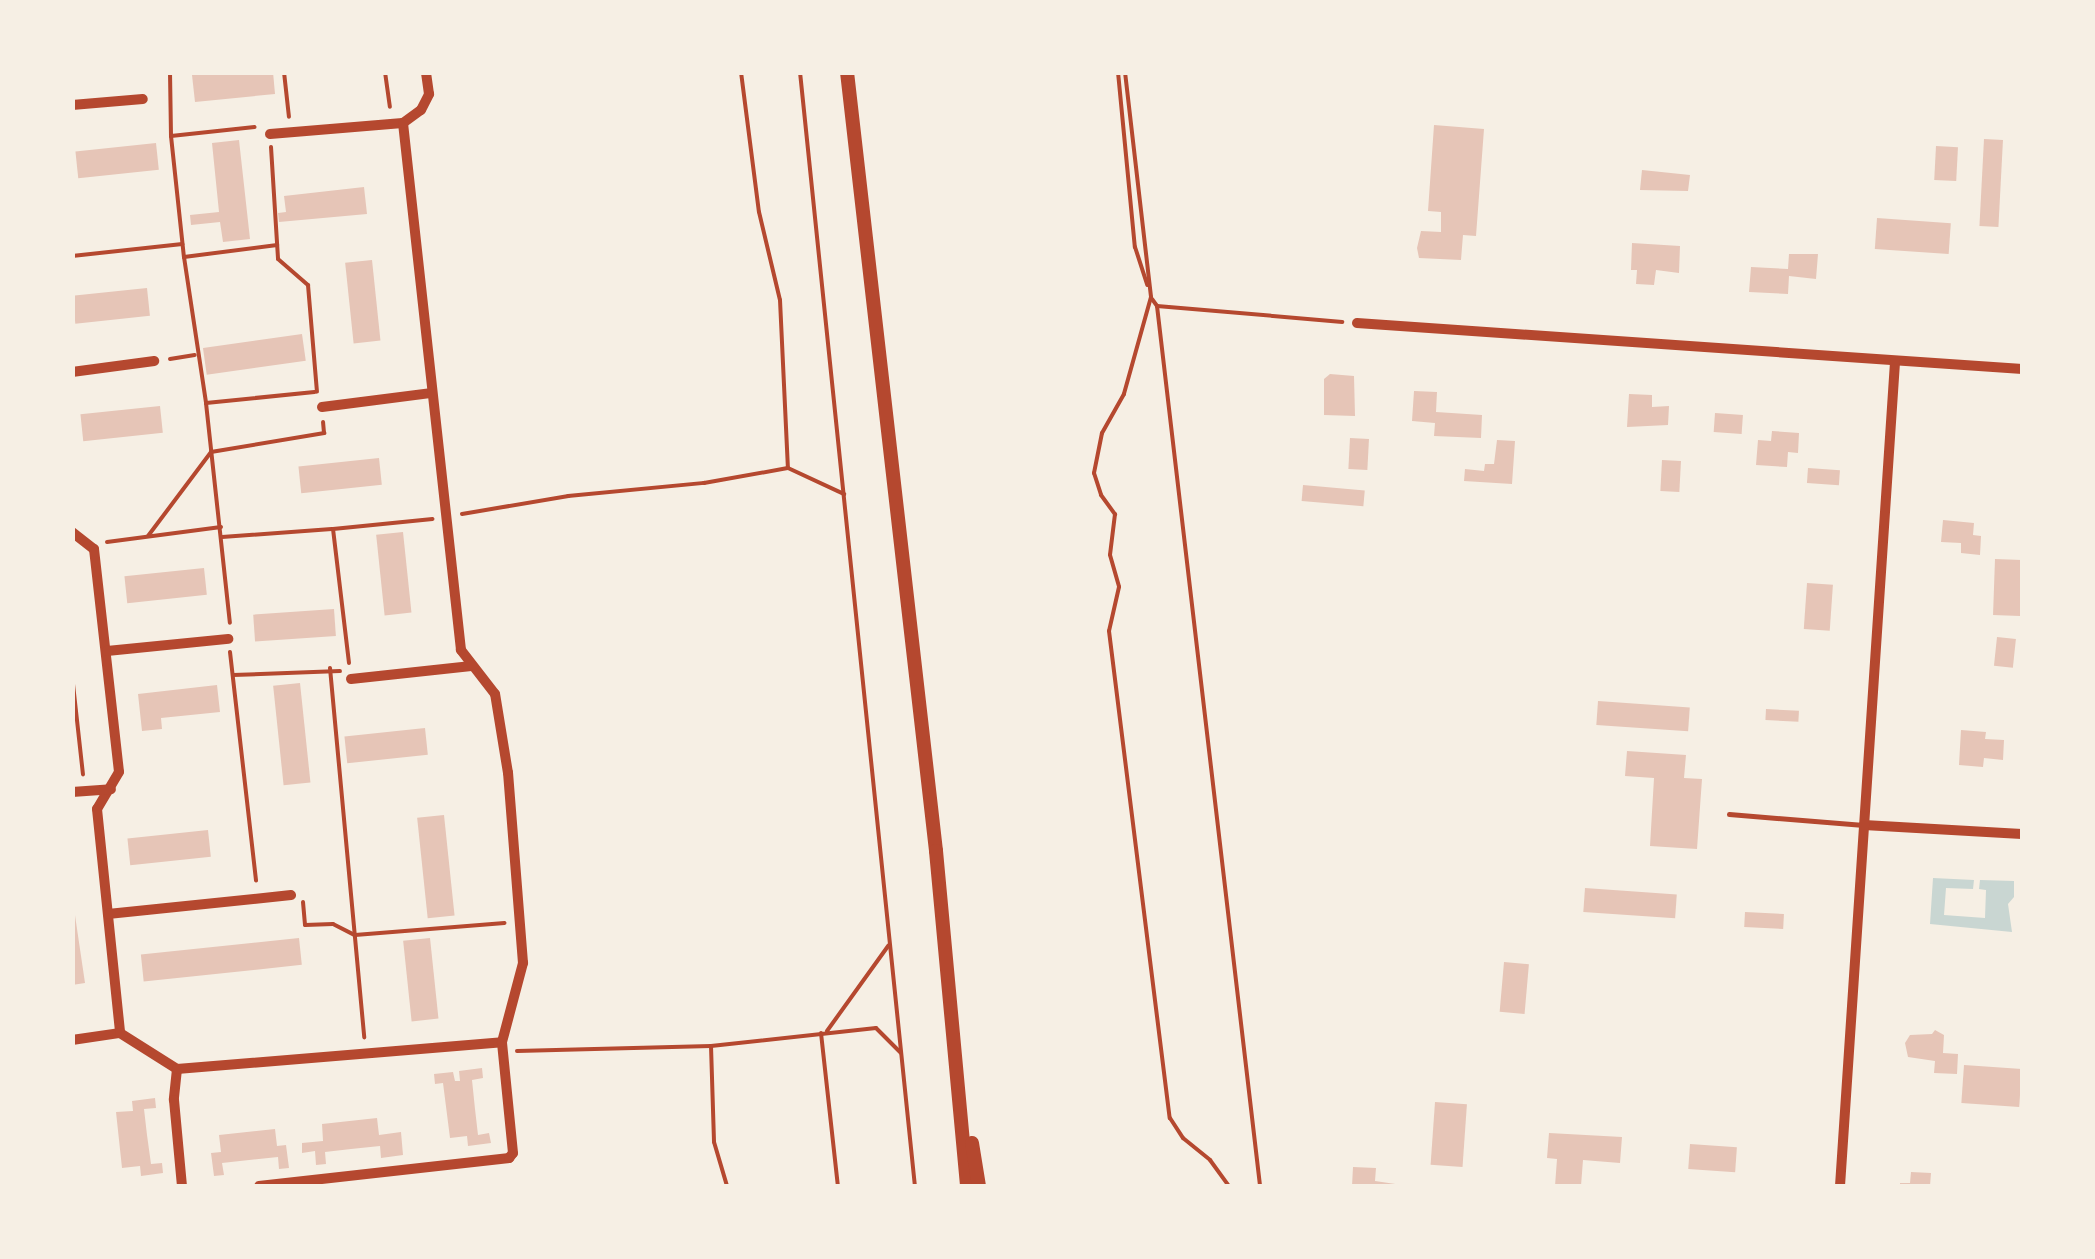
<!DOCTYPE html>
<html>
<head>
<meta charset="utf-8">
<style>
  body { margin:0 }
  #map { position:relative; width:2095px; height:1259px; overflow:hidden; background:#f6efe4; font-family:"PT Sans",sans-serif }
  div>[style] { position:absolute }
  .water>* { inset:0; background:#c9d6d2 }
  .building>* { inset:0; background:#e6c5b7; transform-origin:0 0 }
  .path>* { height:4px; margin:-2px; padding:0 2px; transform-origin:2px; border-radius:2px; background:#b5482f }
  .service>* { height:5px; margin:-2.5px; padding:0 2.5px; transform-origin:2.5px; border-radius:2.5px; background:#b5482f }
  .minor>* { height:10px; margin:-5px; padding:0 5px; transform-origin:5px; border-radius:5px; background:#b5482f }
  .tertiary>* { height:14px; margin:-7px; padding:0 7px; transform-origin:7px; border-radius:7px; background:#b5482f }
  span { translate:-50% -50%; white-space:nowrap; text-align:center; line-height:1.15; -webkit-text-stroke:8px #f6efe4; paint-order:stroke }
  .frame { position:absolute; inset:0; border:75px solid #f6efe4; pointer-events:none }
</style>
</head>
<body>
<div id="map">
  <div class="water">
    <div style="clip-path:polygon(1933px 878px,1974px 880px,1973px 889px,1946px 888px,1944px 915px,1985px 918px,1986px 890px,1979px 889px,1980px 880px,2014px 881px,2014px 897px,2008px 904px,2012px 932px,1930px 924px)"></div>
  </div>
  <div class="building">
    <div style="clip-path:polygon(218px 72px,273px 72px,275px 94px,195px 102px,192px 75px)"></div>
    <div style="clip-path:polygon(1434px 125px,1484px 129px,1476px 236px,1463px 235px,1461px 260px,1419px 258px,1417px 248px,1421px 231px,1441px 232px,1441px 212px,1428px 211px)"></div>
    <div style="left:1984px;top:139px;width:19px;height:87px;rotate:3deg"></div>
    <div style="clip-path:polygon(239px 140px,250px 239px,223px 242px,220px 222px,191px 225px,190px 215px,219px 212px,212px 143px)"></div>
    <div style="left:156px;top:143px;width:27px;height:81px;rotate:84deg"></div>
    <div style="left:1936px;top:146px;width:22px;height:34px;rotate:3deg"></div>
    <div style="clip-path:polygon(1642px 170px,1690px 175px,1688px 191px,1640px 190px)"></div>
    <div style="clip-path:polygon(364px 187px,367px 214px,279px 222px,278px 213px,286px 212px,284px 196px)"></div>
    <div style="left:1877px;top:218px;width:74px;height:31px;rotate:4deg"></div>
    <div style="clip-path:polygon(1632px 243px,1680px 246px,1679px 273px,1656px 270px,1654px 285px,1636px 284px,1637px 270px,1631px 270px)"></div>
    <div style="clip-path:polygon(1789px 254px,1818px 254px,1816px 279px,1789px 276px,1788px 294px,1749px 292px,1751px 267px,1788px 269px)"></div>
    <div style="left:372px;top:260px;width:81px;height:27px;rotate:84deg"></div>
    <div style="left:147px;top:288px;width:28px;height:75px;rotate:84deg"></div>
    <div style="left:302px;top:334px;width:27px;height:100px;rotate:82deg"></div>
    <div style="clip-path:polygon(1330px 374px,1354px 376px,1355px 416px,1324px 415px,1324px 379px)"></div>
    <div style="clip-path:polygon(1414px 391px,1437px 392px,1436px 412px,1482px 415px,1481px 438px,1434px 436px,1435px 423px,1412px 421px)"></div>
    <div style="clip-path:polygon(1629px 394px,1652px 395px,1652px 407px,1669px 406px,1668px 425px,1627px 427px)"></div>
    <div style="left:160px;top:406px;width:27px;height:80px;rotate:84deg"></div>
    <div style="left:1715px;top:413px;width:28px;height:19px;rotate:4deg"></div>
    <div style="clip-path:polygon(1772px 431px,1799px 433px,1798px 453px,1788px 452px,1787px 467px,1756px 465px,1758px 440px,1771px 441px)"></div>
    <div style="left:1350px;top:438px;width:19px;height:31px;rotate:3deg"></div>
    <div style="clip-path:polygon(1497px 440px,1515px 441px,1512px 484px,1464px 481px,1465px 469px,1484px 471px,1485px 464px,1494px 464px)"></div>
    <div style="left:379px;top:458px;width:27px;height:81px;rotate:84deg"></div>
    <div style="left:1662px;top:460px;width:19px;height:31px;rotate:3deg"></div>
    <div style="left:1808px;top:468px;width:32px;height:15px;rotate:4deg"></div>
    <div style="left:1303px;top:485px;width:62px;height:16px;rotate:5deg"></div>
    <div style="clip-path:polygon(1943px 520px,1974px 523px,1973px 535px,1981px 536px,1980px 555px,1961px 553px,1961px 543px,1941px 542px)"></div>
    <div style="left:403px;top:532px;width:81px;height:27px;rotate:84deg"></div>
    <div style="left:1995px;top:559px;width:27px;height:56px;rotate:2deg"></div>
    <div style="left:204px;top:568px;width:27px;height:80px;rotate:84deg"></div>
    <div style="left:1807px;top:583px;width:26px;height:46px;rotate:4deg"></div>
    <div style="left:334px;top:609px;width:27px;height:81px;rotate:86deg"></div>
    <div style="left:1997px;top:637px;width:19px;height:29px;rotate:6deg"></div>
    <div style="left:300px;top:683px;width:100px;height:27px;rotate:84deg"></div>
    <div style="clip-path:polygon(217px 685px,220px 712px,161px 718px,162px 729px,142px 731px,138px 694px)"></div>
    <div style="left:1598px;top:701px;width:92px;height:24px;rotate:4deg"></div>
    <div style="left:1766px;top:709px;width:33px;height:11px;rotate:3deg"></div>
    <div style="left:425px;top:728px;width:27px;height:81px;rotate:84deg"></div>
    <div style="clip-path:polygon(1961px 730px,1986px 732px,1985px 739px,2004px 740px,2003px 760px,1984px 758px,1983px 767px,1959px 765px)"></div>
    <div style="clip-path:polygon(1627px 751px,1686px 755px,1684px 778px,1702px 779px,1697px 849px,1650px 846px,1654px 778px,1625px 776px)"></div>
    <div style="left:444px;top:815px;width:101px;height:27px;rotate:84deg"></div>
    <div style="left:208px;top:830px;width:27px;height:81px;rotate:84deg"></div>
    <div style="left:1585px;top:888px;width:92px;height:24px;rotate:4deg"></div>
    <div style="clip-path:polygon(72px 895px,85px 983px,72px 985px)"></div>
    <div style="left:1745px;top:912px;width:39px;height:15px;rotate:3deg"></div>
    <div style="left:299px;top:938px;width:27px;height:159px;rotate:84deg"></div>
    <div style="left:430px;top:938px;width:81px;height:27px;rotate:84deg"></div>
    <div style="left:1504px;top:962px;width:25px;height:50px;rotate:5deg"></div>
    <div style="clip-path:polygon(1935px 1030px,1944px 1035px,1943px 1053px,1958px 1054px,1957px 1074px,1934px 1073px,1935px 1061px,1908px 1057px,1905px 1043px,1910px 1035px,1932px 1034px)"></div>
    <div style="left:1964px;top:1065px;width:58px;height:38px;rotate:4deg"></div>
    <div style="clip-path:polygon(482px 1068px,483px 1078px,472px 1080px,475px 1109px,478px 1135px,489px 1133px,491px 1143px,468px 1146px,467px 1136px,450px 1138px,443px 1083px,435px 1084px,434px 1074px,453px 1072px,455px 1081px,460px 1081px,459px 1071px)"></div>
    <div style="clip-path:polygon(155px 1098px,156px 1108px,144px 1109px,147px 1135px,151px 1164px,162px 1163px,163px 1173px,141px 1176px,140px 1166px,122px 1168px,116px 1112px,133px 1111px,132px 1101px)"></div>
    <div style="left:1435px;top:1102px;width:32px;height:63px;rotate:4deg"></div>
    <div style="clip-path:polygon(377px 1118px,379px 1135px,401px 1132px,403px 1155px,381px 1158px,380px 1146px,351px 1149px,325px 1152px,326px 1164px,316px 1165px,315px 1151px,302px 1153px,302px 1143px,323px 1141px,322px 1124px)"></div>
    <div style="clip-path:polygon(275px 1129px,277px 1146px,286px 1145px,289px 1168px,279px 1169px,278px 1157px,240px 1161px,222px 1163px,224px 1175px,214px 1176px,211px 1153px,221px 1152px,219px 1135px)"></div>
    <div style="clip-path:polygon(1549px 1133px,1622px 1137px,1620px 1163px,1583px 1160px,1581px 1186px,1555px 1186px,1557px 1159px,1547px 1158px)"></div>
    <div style="left:1690px;top:1144px;width:47px;height:25px;rotate:4deg"></div>
    <div style="clip-path:polygon(1353px 1167px,1376px 1168px,1375px 1181px,1409px 1186px,1352px 1186px)"></div>
    <div style="clip-path:polygon(1911px 1172px,1931px 1173px,1930px 1186px,1900px 1186px,1900px 1183px,1910px 1183px)"></div>
  </div>
  <div class="path">
    <div style="left:170px;top:72px;width:64px;rotate:89.1deg"></div>
    <div style="left:171px;top:136px;width:122px;rotate:83.9deg"></div>
    <div style="left:184px;top:257px;width:148px;rotate:81.4deg"></div>
    <div style="left:206px;top:403px;width:221px;rotate:83.8deg"></div>
    <div style="left:284px;top:72px;width:45px;rotate:83.7deg"></div>
    <div style="left:385px;top:72px;width:35px;rotate:82deg"></div>
    <div style="left:741px;top:72px;width:141px;rotate:82.7deg"></div>
    <div style="left:759px;top:212px;width:90px;rotate:76.6deg"></div>
    <div style="left:780px;top:300px;width:168px;rotate:87.3deg"></div>
    <div style="left:800px;top:72px;width:1120px;rotate:84.11deg"></div>
    <div style="left:1118px;top:72px;width:176px;rotate:84.5deg"></div>
    <div style="left:1135px;top:247px;width:40px;rotate:72deg"></div>
    <div style="left:1125px;top:72px;width:226px;rotate:83.4deg"></div>
    <div style="left:1151px;top:297px;width:101px;rotate:105.6deg"></div>
    <div style="left:1124px;top:394px;width:45px;rotate:119.4deg"></div>
    <div style="left:1102px;top:433px;width:41px;rotate:101.3deg"></div>
    <div style="left:1094px;top:473px;width:23px;rotate:72deg"></div>
    <div style="left:1101px;top:495px;width:24px;rotate:54deg"></div>
    <div style="left:1115px;top:514px;width:41px;rotate:97deg"></div>
    <div style="left:1110px;top:555px;width:33px;rotate:74deg"></div>
    <div style="left:1119px;top:587px;width:45px;rotate:102.8deg"></div>
    <div style="left:1109px;top:631px;width:491px;rotate:82.9deg"></div>
    <div style="left:1170px;top:1118px;width:24px;rotate:57deg"></div>
    <div style="left:1183px;top:1138px;width:35px;rotate:39deg"></div>
    <div style="left:1210px;top:1160px;width:32px;rotate:54deg"></div>
    <div style="left:171px;top:136px;width:84px;rotate:-6.1deg"></div>
    <div style="left:271px;top:147px;width:112px;rotate:86.4deg"></div>
    <div style="left:278px;top:259px;width:40px;rotate:41deg"></div>
    <div style="left:308px;top:285px;width:107px;rotate:85.2deg"></div>
    <div style="left:72px;top:256px;width:111px;rotate:-6.2deg"></div>
    <div style="left:184px;top:257px;width:94px;rotate:-7.4deg"></div>
    <div style="left:1152px;top:299px;width:9px;rotate:54deg"></div>
    <div style="left:1157px;top:306px;width:886px;rotate:83.32deg"></div>
    <div style="left:1157px;top:306px;width:186px;rotate:4.9deg"></div>
    <div style="left:170px;top:359px;width:25px;rotate:-9deg"></div>
    <div style="left:206px;top:403px;width:109px;rotate:-5.8deg"></div>
    <div style="left:462px;top:514px;width:108px;rotate:-9.6deg"></div>
    <div style="left:568px;top:496px;width:137px;rotate:-5.5deg"></div>
    <div style="left:704px;top:483px;width:85px;rotate:-10.1deg"></div>
    <div style="left:788px;top:468px;width:62px;rotate:24.9deg"></div>
    <div style="left:148px;top:536px;width:105px;rotate:-53.1deg"></div>
    <div style="left:211px;top:452px;width:115px;rotate:-9.5deg"></div>
    <div style="left:324px;top:433px;width:11px;rotate:-95deg"></div>
    <div style="left:222px;top:537px;width:110px;rotate:-4.2deg"></div>
    <div style="left:107px;top:542px;width:115px;rotate:-7.5deg"></div>
    <div style="left:230px;top:652px;width:230px;rotate:83.5deg"></div>
    <div style="left:349px;top:663px;width:135px;rotate:-96.8deg"></div>
    <div style="left:333px;top:529px;width:100px;rotate:-5.7deg"></div>
    <div style="left:330px;top:668px;width:371px;rotate:84.7deg"></div>
    <div style="left:72px;top:675px;width:100px;rotate:83.7deg"></div>
    <div style="left:233px;top:675px;width:107px;rotate:-2.1deg"></div>
    <div style="left:303px;top:902px;width:23px;rotate:85deg"></div>
    <div style="left:305px;top:925px;width:28px;rotate:-2deg"></div>
    <div style="left:333px;top:924px;width:25px;rotate:27deg"></div>
    <div style="left:355px;top:935px;width:150px;rotate:-4.6deg"></div>
    <div style="left:827px;top:1031px;width:105px;rotate:-54.3deg"></div>
    <div style="left:821px;top:1033px;width:154px;rotate:83.7deg"></div>
    <div style="left:711px;top:1046px;width:96px;rotate:88.2deg"></div>
    <div style="left:714px;top:1142px;width:46px;rotate:73.5deg"></div>
    <div style="left:517px;top:1051px;width:194px;rotate:-1.5deg"></div>
    <div style="left:711px;top:1046px;width:166px;rotate:-6.2deg"></div>
    <div style="left:876px;top:1028px;width:35px;rotate:45deg"></div>
  </div>
  <div class="service">
    <div style="left:1729px;top:814px;width:135px;rotate:4.7deg"></div>
  </div>
  <div class="minor">
    <div style="left:72px;top:105px;width:71px;rotate:-4.8deg"></div>
    <div style="left:270px;top:134px;width:133px;rotate:-4.7deg"></div>
    <div style="left:1357px;top:323px;width:667px;rotate:3.96deg"></div>
    <div style="left:72px;top:372px;width:83px;rotate:-7.6deg"></div>
    <div style="left:322px;top:407px;width:111px;rotate:-7.3deg"></div>
    <div style="left:72px;top:532px;width:28px;rotate:38deg"></div>
    <div style="left:94px;top:549px;width:224px;rotate:83.6deg"></div>
    <div style="left:119px;top:772px;width:43px;rotate:120.7deg"></div>
    <div style="left:97px;top:809px;width:225px;rotate:84.1deg"></div>
    <div style="left:107px;top:651px;width:122px;rotate:-5.7deg"></div>
    <div style="left:351px;top:679px;width:121px;rotate:-6.2deg"></div>
    <div style="left:72px;top:792px;width:39px;rotate:-4deg"></div>
    <div style="left:1864px;top:825px;width:158px;rotate:3.3deg"></div>
    <div style="left:108px;top:914px;width:184px;rotate:-5.9deg"></div>
    <div style="left:72px;top:1040px;width:49px;rotate:-8.3deg"></div>
    <div style="left:120px;top:1033px;width:67px;rotate:32.3deg"></div>
    <div style="left:177px;top:1069px;width:31px;rotate:96deg"></div>
    <div style="left:174px;top:1100px;width:86px;rotate:84.7deg"></div>
    <div style="left:177px;top:1069px;width:326px;rotate:-4.7deg"></div>
    <div style="left:259px;top:1186px;width:252px;rotate:-6.4deg"></div>
    <div style="left:509px;top:1158px;width:6px;rotate:-51deg"></div>
    <div style="left:513px;top:1153px;width:112px;rotate:-95.7deg"></div>
    <div style="left:502px;top:1042px;width:82px;rotate:-75.1deg"></div>
    <div style="left:523px;top:963px;width:191px;rotate:-94.5deg"></div>
    <div style="left:508px;top:773px;width:80px;rotate:-99.3deg"></div>
    <div style="left:495px;top:694px;width:56px;rotate:-127.7deg"></div>
    <div style="left:461px;top:650px;width:530px;rotate:-96.28deg"></div>
    <div style="left:403px;top:123px;width:22px;rotate:-36deg"></div>
    <div style="left:421px;top:110px;width:18px;rotate:-63deg"></div>
    <div style="left:429px;top:94px;width:22px;rotate:-98deg"></div>
    <div style="left:1840px;top:1186px;width:826px;rotate:-86.18deg"></div>
  </div>
  <div class="tertiary">
    <div style="left:847px;top:72px;width:784px;rotate:83.48deg"></div>
    <div style="left:936px;top:851px;width:336px;rotate:84.7deg"></div>
    <div style="left:972px;top:1143px;width:44px;rotate:80.8deg"></div>
  </div>
  <div class="frame"></div>
</div>
</body>
</html>
